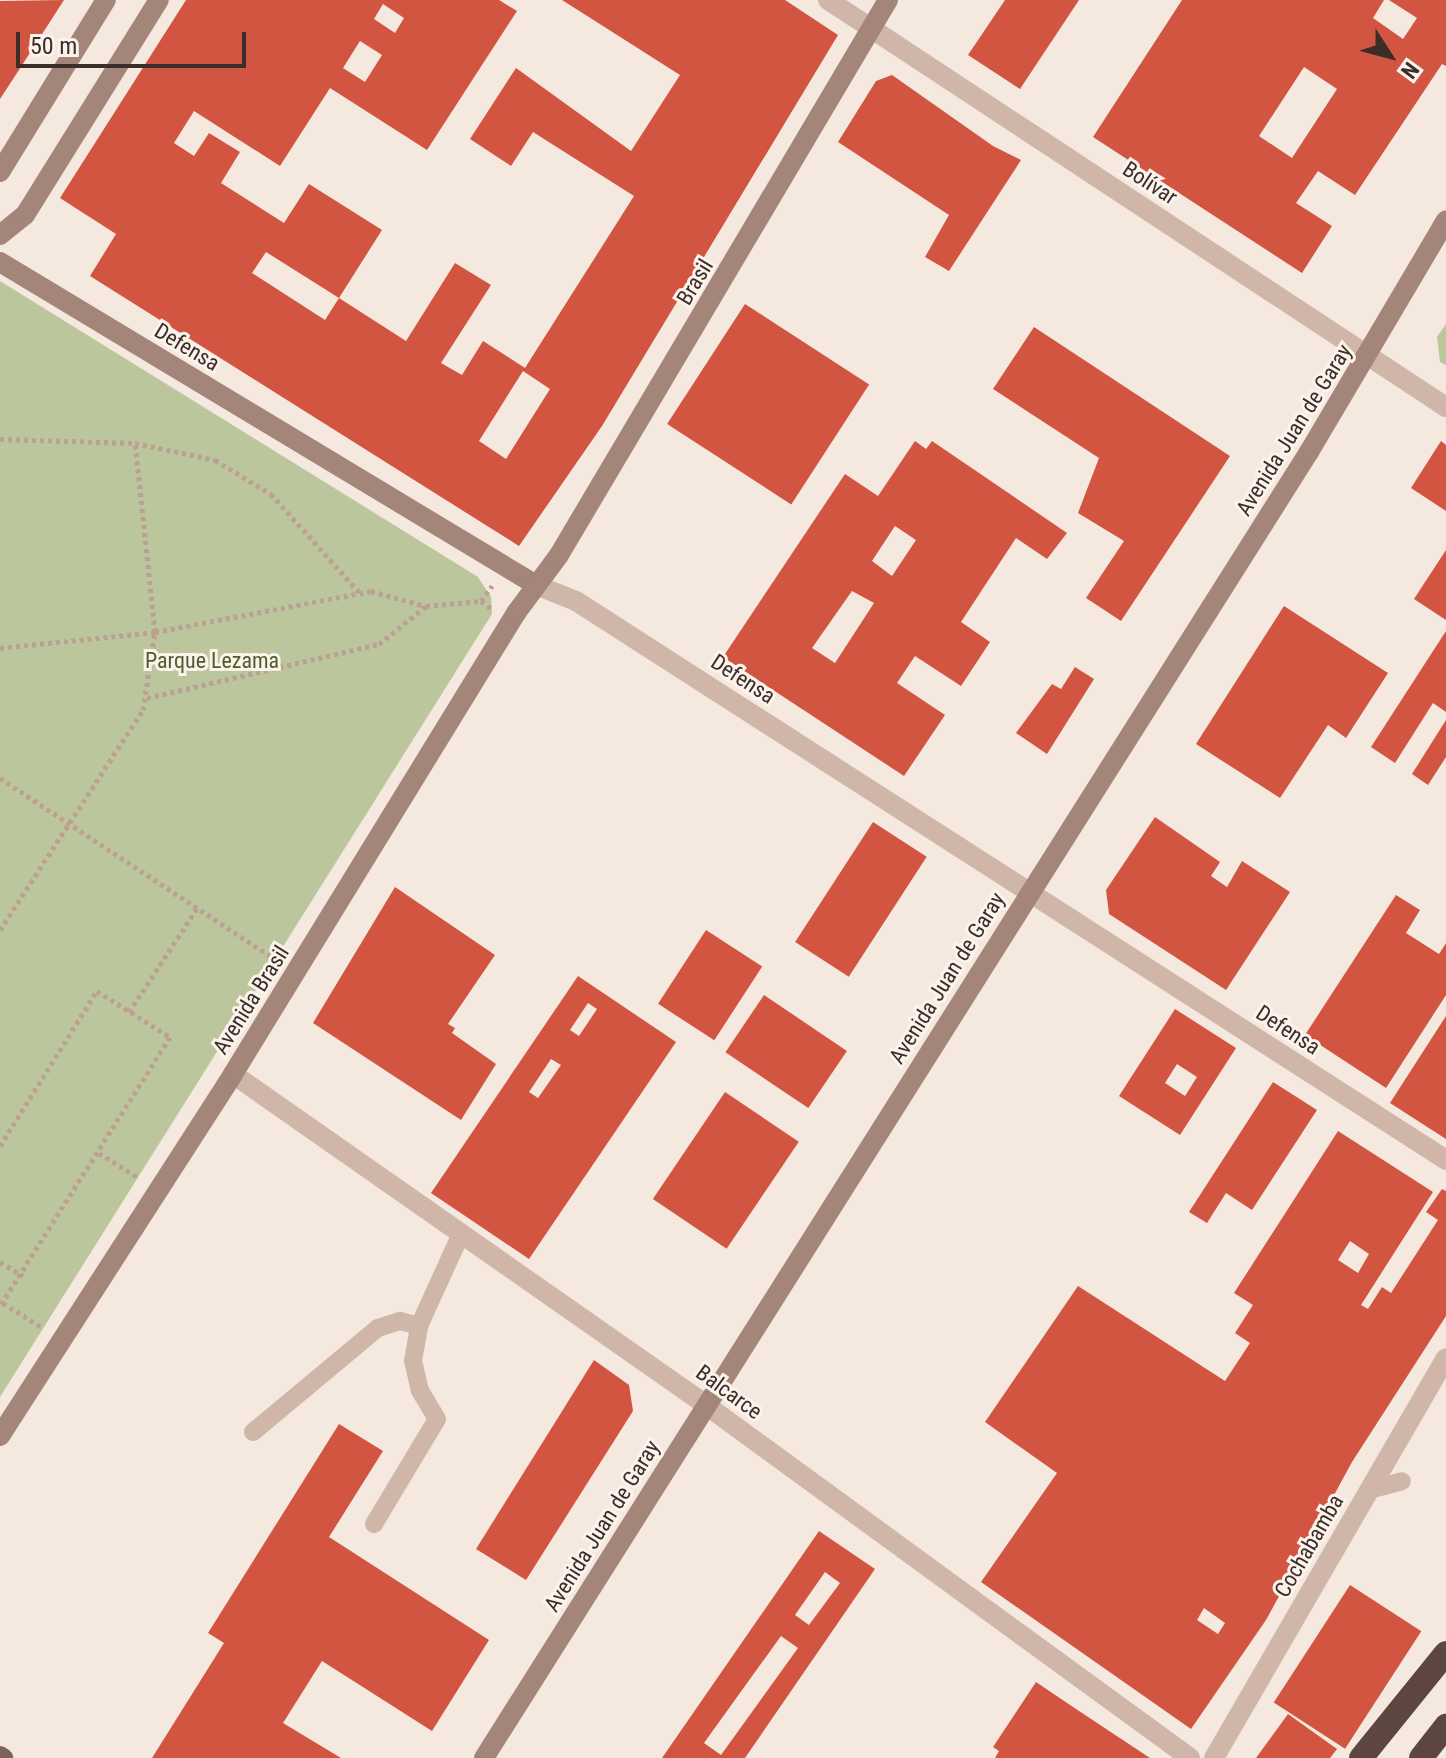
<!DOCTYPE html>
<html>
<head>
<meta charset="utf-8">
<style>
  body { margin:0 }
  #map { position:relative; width:1446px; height:1758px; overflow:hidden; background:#f5e8df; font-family:"Roboto Condensed",sans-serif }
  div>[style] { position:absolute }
  .green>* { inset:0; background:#bcc69d }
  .building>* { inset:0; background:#d15541; transform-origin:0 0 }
  .path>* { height:5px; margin-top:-2.5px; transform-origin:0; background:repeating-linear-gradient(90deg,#bba093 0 4px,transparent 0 8px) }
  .lane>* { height:18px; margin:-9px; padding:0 9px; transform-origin:9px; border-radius:9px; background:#cfb6a9 }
  .street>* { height:20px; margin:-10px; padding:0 10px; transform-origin:10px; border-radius:10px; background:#cfb6a9 }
  .secondary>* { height:20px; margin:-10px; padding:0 10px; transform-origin:10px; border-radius:10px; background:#a3857a }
  .primary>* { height:20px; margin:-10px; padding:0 10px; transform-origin:10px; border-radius:10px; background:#7f6259 }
  .highway>* { height:24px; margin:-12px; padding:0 12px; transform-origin:12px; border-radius:12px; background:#5d4640 }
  span { translate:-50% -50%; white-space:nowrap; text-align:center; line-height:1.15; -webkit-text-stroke:6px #fcf3ec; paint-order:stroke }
  .street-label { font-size:22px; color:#3b2d29 }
  .park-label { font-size:22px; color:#4f5c2b }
  .north { position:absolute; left:1350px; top:16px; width:80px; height:80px; -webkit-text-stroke:6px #fcf3ec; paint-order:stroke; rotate:126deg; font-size:22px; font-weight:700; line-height:32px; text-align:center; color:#3b2d29 }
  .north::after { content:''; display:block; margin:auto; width:28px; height:36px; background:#3b2d29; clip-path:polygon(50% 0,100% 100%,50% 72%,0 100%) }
  .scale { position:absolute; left:16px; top:32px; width:230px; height:36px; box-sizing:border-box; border:4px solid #3b2d29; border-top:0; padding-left:10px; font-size:24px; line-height:28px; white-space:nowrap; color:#3b2d29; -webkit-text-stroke:6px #fcf3ec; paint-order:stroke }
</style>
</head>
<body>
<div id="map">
  <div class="green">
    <div style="clip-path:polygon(0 281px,478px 577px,491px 597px,492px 614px,0 1397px)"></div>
    <div style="clip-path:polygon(1446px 324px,1446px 365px,1440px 362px,1437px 337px)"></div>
  </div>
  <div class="building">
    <div style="clip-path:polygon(64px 0,17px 73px,0 99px,0 1px)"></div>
    <div style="clip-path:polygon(evenodd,186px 0,499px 0,517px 11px,427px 150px,330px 88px,280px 166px,194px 111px,174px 143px,194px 156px,209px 133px,240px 152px,221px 183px,284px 223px,309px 184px,382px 230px,339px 298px,406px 341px,455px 263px,491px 285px,441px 363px,462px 375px,483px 341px,525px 368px,634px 196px,533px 132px,511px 166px,470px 139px,516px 68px,631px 151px,680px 75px,562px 0,785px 0,838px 35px,602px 426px,519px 546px,90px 276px,116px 234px,60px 198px,186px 0,383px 4px,404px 18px,395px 33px,374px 19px,383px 4px,186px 0,360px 41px,382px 55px,365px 82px,343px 68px,360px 41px,186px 0,266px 252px,339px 298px,325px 320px,252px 273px,266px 252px,186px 0,523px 371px,550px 389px,506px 459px,479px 441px,523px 371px)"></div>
    <div style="clip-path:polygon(1005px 0,1079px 0,1020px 89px,968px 55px)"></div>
    <div style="clip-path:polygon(evenodd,1182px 0,1384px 0,1373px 18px,1403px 39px,1417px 18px,1389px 0,1446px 0,1446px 66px,1442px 64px,1355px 195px,1318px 171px,1296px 203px,1332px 226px,1302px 273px,1093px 137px,1182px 0,1304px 67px,1337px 89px,1292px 158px,1259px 136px,1304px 67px)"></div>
    <div style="clip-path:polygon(892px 75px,993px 146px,1021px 160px,949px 271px,925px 257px,949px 215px,838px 142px,876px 81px)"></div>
    <div style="left:745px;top:304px;width:148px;height:143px;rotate:33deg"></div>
    <div style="clip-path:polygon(1034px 327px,1230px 456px,1121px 621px,1086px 598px,1124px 541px,1078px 513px,1099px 458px,993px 389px)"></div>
    <div style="clip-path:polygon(evenodd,915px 441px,926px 449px,932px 441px,1067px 533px,1047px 559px,1016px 538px,961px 622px,990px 642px,961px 686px,915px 656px,897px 683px,945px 715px,904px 776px,723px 657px,845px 474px,878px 496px,915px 441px,895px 526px,916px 540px,892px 576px,872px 561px,895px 526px,915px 441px,852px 591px,874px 603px,835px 663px,812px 648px,852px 591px)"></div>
    <div style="clip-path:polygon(1441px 441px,1446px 445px,1446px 511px,1411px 488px)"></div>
    <div style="clip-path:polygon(1446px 550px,1446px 620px,1414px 599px)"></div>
    <div style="clip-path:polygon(1284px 606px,1388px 673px,1346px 738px,1328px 725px,1280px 798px,1196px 744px)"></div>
    <div style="clip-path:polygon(1446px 631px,1446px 712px,1433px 703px,1395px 763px,1371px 747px)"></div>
    <div style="clip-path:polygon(1075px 667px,1094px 679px,1047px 754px,1016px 733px,1052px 684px,1061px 689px)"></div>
    <div style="clip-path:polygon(1446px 720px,1446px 757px,1428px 785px,1412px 774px)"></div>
    <div style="clip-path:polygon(1155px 817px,1220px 862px,1211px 876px,1227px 887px,1242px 861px,1290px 892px,1226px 990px,1109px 914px,1106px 890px)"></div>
    <div style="left:873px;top:822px;width:64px;height:143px;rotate:33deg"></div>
    <div style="clip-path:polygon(395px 887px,495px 955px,448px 1024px,455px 1028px,452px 1033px,496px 1064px,461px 1120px,313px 1023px)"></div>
    <div style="clip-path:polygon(1396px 895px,1420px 910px,1406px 933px,1439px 954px,1446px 943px,1446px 995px,1386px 1088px,1305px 1035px)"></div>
    <div style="left:706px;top:930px;width:67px;height:88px;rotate:33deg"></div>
    <div style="clip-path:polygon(evenodd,578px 976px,676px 1042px,529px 1259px,431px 1193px,578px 976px,588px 1003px,597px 1009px,579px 1036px,570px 1030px,588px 1003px,578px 976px,551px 1059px,561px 1065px,538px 1098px,529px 1092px,551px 1059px)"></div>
    <div style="left:764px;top:995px;width:100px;height:69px;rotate:34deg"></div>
    <div style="clip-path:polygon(evenodd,1175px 1009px,1236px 1048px,1180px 1135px,1119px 1096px,1175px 1009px,1177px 1064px,1197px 1077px,1185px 1096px,1165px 1083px,1177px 1064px)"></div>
    <div style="clip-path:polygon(1446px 1016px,1446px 1139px,1390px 1103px)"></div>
    <div style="clip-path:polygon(1273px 1082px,1317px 1110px,1252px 1210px,1226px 1193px,1207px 1223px,1189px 1212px)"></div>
    <div style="left:725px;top:1092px;width:89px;height:129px;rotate:34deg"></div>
    <div style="clip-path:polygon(evenodd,1338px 1131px,1433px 1192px,1361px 1305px,1368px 1309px,1382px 1287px,1391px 1293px,1438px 1220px,1426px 1212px,1442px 1189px,1446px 1191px,1446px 1316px,1352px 1462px,1266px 1620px,1191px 1729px,981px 1582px,1057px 1473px,985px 1422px,1078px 1286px,1225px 1381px,1250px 1343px,1235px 1333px,1253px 1305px,1234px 1293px,1338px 1131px,1350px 1241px,1369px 1254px,1358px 1273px,1338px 1260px,1350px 1241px,1338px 1131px,1204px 1608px,1225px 1623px,1218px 1634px,1197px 1620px,1204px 1608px)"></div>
    <div style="clip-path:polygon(594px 1360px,629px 1385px,633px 1411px,526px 1580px,476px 1549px)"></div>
    <div style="clip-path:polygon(339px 1424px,383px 1451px,329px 1537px,489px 1640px,432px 1731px,322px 1661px,283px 1723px,341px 1758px,152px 1758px,224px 1643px,208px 1633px)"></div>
    <div style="clip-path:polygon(evenodd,819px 1531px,875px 1569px,745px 1758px,662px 1758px,819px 1531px,825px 1572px,840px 1583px,809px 1625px,795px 1615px,825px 1572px,819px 1531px,781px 1636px,798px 1648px,721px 1755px,704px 1743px,781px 1636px)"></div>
    <div style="left:1350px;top:1585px;width:85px;height:140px;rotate:33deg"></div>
    <div style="clip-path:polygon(1036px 1682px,1073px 1707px,1150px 1758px,995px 1758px,999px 1751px,993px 1747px)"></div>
    <div style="clip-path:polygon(1288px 1714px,1337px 1749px,1330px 1758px,1256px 1758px)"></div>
  </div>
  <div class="path">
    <div style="left:0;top:439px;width:135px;rotate:1.7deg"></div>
    <div style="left:135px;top:443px;width:82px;rotate:12deg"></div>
    <div style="left:215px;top:460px;width:66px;rotate:31.3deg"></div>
    <div style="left:271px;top:494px;width:132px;rotate:48.1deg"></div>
    <div style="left:481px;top:601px;width:19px;rotate:-54deg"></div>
    <div style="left:0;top:648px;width:156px;rotate:-5.9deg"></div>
    <div style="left:155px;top:632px;width:190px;rotate:-96deg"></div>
    <div style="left:147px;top:698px;width:238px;rotate:-13.1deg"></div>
    <div style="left:379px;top:644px;width:60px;rotate:-39deg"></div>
    <div style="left:0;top:778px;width:327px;rotate:33.4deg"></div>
    <div style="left:0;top:930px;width:262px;rotate:-57deg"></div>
    <div style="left:143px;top:710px;width:79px;rotate:-81.3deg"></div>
    <div style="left:155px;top:632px;width:220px;rotate:-10.7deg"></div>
    <div style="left:371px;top:591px;width:57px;rotate:15.3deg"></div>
    <div style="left:426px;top:606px;width:55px;rotate:-5.2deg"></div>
    <div style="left:481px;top:601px;width:14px;rotate:36deg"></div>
    <div style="left:129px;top:1012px;width:126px;rotate:-56.7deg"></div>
    <div style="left:0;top:1146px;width:183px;rotate:-58deg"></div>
    <div style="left:97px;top:991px;width:86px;rotate:32.2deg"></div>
    <div style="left:170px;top:1037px;width:318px;rotate:122.3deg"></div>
    <div style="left:99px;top:1153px;width:47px;rotate:32deg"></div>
    <div style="left:0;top:1262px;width:27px;rotate:31deg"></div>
    <div style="left:3px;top:1303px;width:47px;rotate:32deg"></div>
  </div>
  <div class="lane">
    <div style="left:253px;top:1432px;width:163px;rotate:-39.8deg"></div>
    <div style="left:378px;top:1328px;width:23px;rotate:-18deg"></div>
    <div style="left:400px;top:1321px;width:20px;rotate:15deg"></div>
    <div style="left:1369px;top:1490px;width:34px;rotate:-15deg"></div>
    <div style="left:374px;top:1524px;width:122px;rotate:-59deg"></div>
    <div style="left:437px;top:1419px;width:33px;rotate:-121deg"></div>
    <div style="left:420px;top:1391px;width:31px;rotate:-103deg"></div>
    <div style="left:413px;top:1361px;width:36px;rotate:-80deg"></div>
    <div style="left:419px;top:1326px;width:101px;rotate:-65.5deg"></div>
  </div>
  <div class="street">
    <div style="left:828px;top:0;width:740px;rotate:33.37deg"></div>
    <div style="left:536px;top:585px;width:43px;rotate:21.8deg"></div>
    <div style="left:576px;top:601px;width:1034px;rotate:32.72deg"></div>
    <div style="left:233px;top:1074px;width:577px;rotate:34.98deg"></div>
    <div style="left:706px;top:1405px;width:599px;rotate:36.1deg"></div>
    <div style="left:1214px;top:1758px;width:462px;rotate:-59.9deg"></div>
  </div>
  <div class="secondary">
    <div style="left:0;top:172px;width:202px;rotate:-58.4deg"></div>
    <div style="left:0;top:235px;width:32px;rotate:-39deg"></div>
    <div style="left:25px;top:215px;width:253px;rotate:-58.1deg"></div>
    <div style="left:0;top:262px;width:626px;rotate:31.07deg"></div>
    <div style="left:0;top:1436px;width:431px;rotate:-57.2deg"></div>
    <div style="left:233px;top:1074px;width:541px;rotate:-58.45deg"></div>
    <div style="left:516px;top:613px;width:72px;rotate:-53.4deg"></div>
    <div style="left:559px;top:555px;width:645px;rotate:-59.34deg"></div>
    <div style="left:484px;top:1758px;width:1545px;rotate:-57.72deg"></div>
    <div style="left:1309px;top:452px;width:269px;rotate:-59.4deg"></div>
  </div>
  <div class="primary">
    <div style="left:0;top:1756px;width:4px;rotate:34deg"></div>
  </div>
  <div class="highway">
    <div style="left:1361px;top:1758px;width:135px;rotate:-51deg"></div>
    <div style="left:1421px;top:1758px;width:41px;rotate:-52deg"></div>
  </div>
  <div class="street-label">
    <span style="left:1150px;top:183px;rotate:33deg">Bolívar</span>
    <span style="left:695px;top:282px;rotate:-59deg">Brasil</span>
    <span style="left:187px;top:347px;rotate:31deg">Defensa</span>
    <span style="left:1294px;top:430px;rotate:-58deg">Avenida Juan de Garay</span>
    <span style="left:743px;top:679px;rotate:33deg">Defensa</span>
    <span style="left:947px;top:978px;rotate:-58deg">Avenida Juan de Garay</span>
    <span style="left:251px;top:1000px;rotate:-58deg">Avenida Brasil</span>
    <span style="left:1288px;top:1030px;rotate:33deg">Defensa</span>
    <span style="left:729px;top:1392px;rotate:36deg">Balcarce</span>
    <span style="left:602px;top:1526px;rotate:-58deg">Avenida Juan de Garay</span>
    <span style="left:1309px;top:1546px;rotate:-60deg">Cochabamba</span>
  </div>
  <div class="park-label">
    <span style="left:212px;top:661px">Parque Lezama</span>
  </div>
  <div class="north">N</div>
  <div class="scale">50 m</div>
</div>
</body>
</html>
